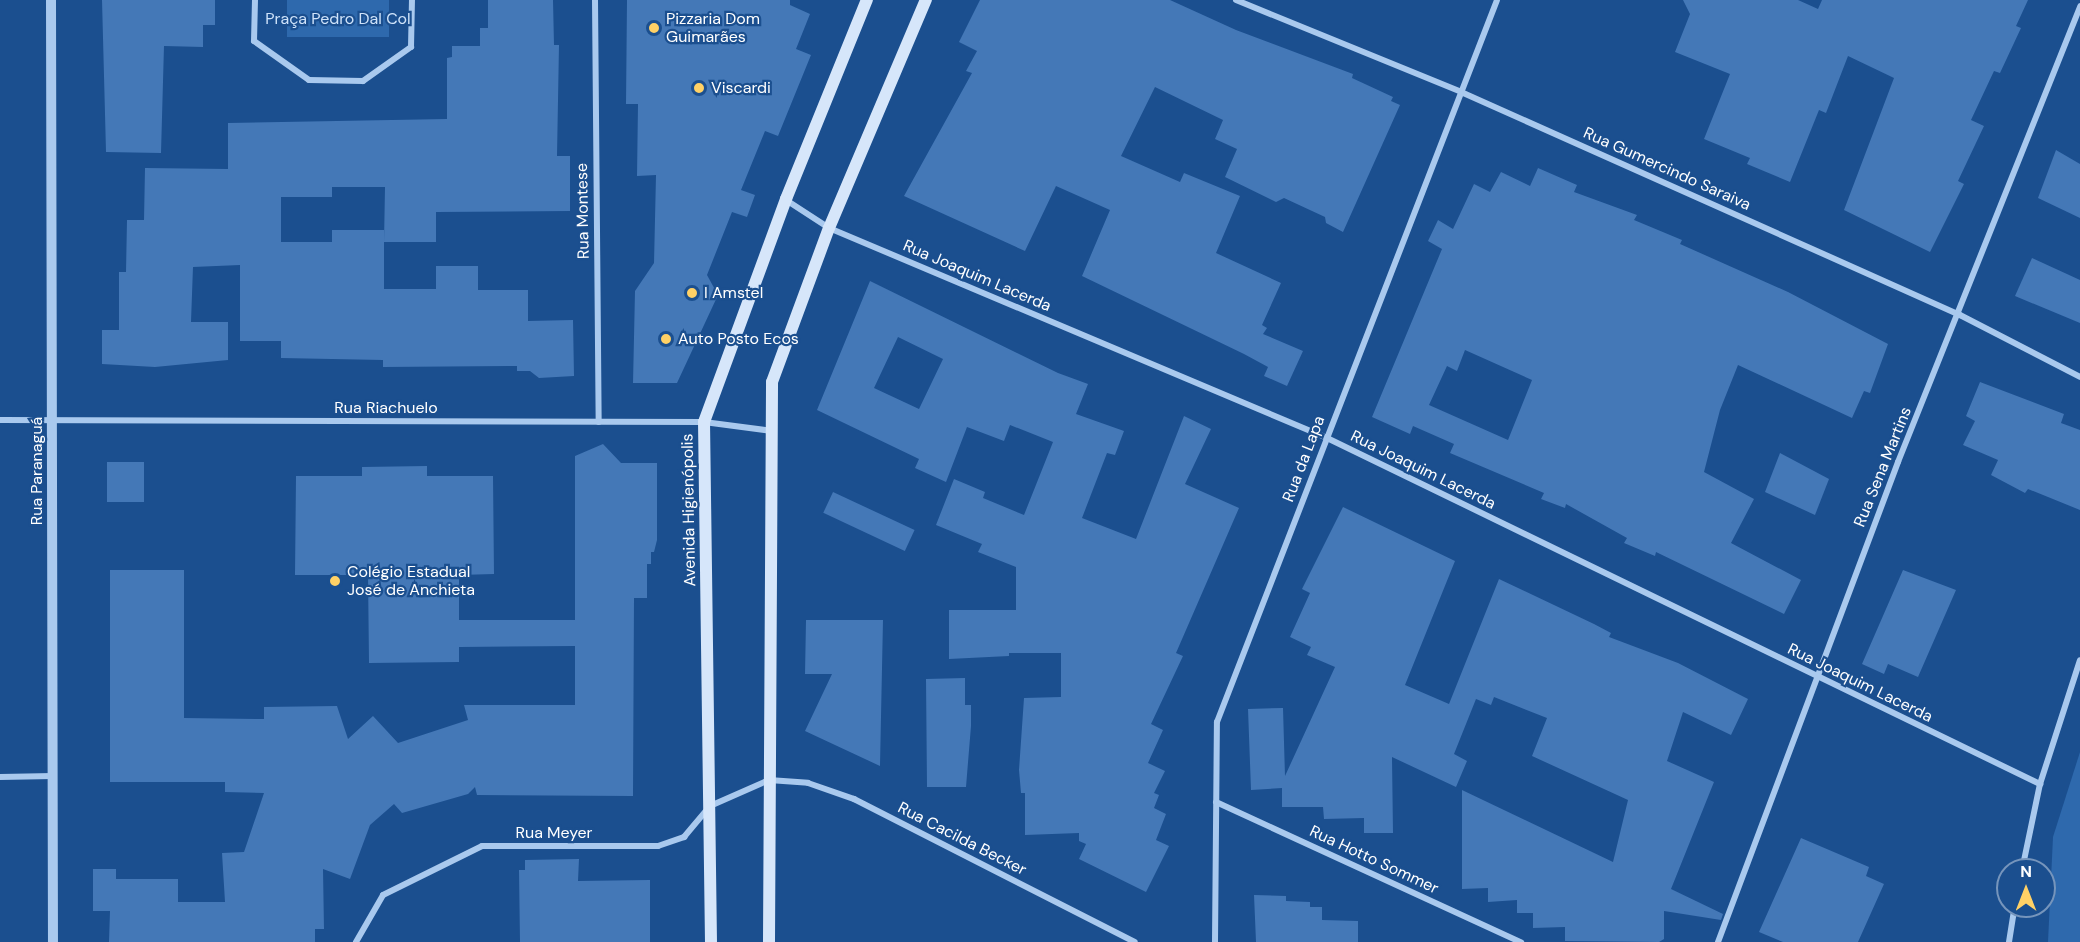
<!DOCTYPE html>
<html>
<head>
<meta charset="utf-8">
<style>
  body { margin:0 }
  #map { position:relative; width:2080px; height:942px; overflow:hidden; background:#1b4f8f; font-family:"DM Sans",sans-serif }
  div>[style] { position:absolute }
  .green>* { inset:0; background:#2e69ad; transform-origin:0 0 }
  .building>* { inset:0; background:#4478b7; transform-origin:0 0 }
  .minor>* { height:6px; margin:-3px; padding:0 3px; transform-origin:3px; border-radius:3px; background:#a9c9ee }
  .tertiary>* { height:10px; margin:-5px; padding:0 5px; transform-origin:5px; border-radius:5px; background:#a9c9ee }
  .secondary>* { height:12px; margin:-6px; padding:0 6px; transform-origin:6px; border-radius:6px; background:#d6e6fa }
  .dots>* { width:16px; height:16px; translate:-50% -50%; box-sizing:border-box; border:3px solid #1b4f8f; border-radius:50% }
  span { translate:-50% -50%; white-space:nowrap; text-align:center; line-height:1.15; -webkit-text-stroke:4.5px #1b4f8f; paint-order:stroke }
  .park-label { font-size:16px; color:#cfe3fa }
  .poi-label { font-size:16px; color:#fff }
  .left { translate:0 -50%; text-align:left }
  .street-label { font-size:16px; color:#fff }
  .north { position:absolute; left:1996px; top:858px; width:60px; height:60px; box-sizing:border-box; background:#1b4f8f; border:2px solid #7695bc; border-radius:50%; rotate:0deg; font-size:16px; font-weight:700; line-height:24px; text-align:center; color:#fff }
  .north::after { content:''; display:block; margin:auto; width:21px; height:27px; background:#ffd166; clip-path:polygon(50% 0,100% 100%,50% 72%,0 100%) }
</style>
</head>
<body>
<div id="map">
  <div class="green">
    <div style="left:287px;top:0;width:102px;height:37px"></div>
    <div style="clip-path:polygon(2080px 752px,2080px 942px,2048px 942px,2053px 837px)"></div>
  </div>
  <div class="building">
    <div style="clip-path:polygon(102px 0,215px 0,215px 25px,203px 25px,203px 47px,164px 46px,161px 153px,106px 152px)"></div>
    <div style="clip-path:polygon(evenodd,488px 0,553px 0,554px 45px,559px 45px,557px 156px,570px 156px,570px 211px,436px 212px,436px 242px,384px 242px,384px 289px,436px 289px,436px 266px,478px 266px,478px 290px,528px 290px,528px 321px,573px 320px,574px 376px,539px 378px,530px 371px,517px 371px,517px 366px,383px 367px,383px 360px,281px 358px,281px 341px,240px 341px,240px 265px,193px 267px,191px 322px,228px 322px,228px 360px,155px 367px,102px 364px,102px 330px,119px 330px,119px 272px,126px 272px,127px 220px,144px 220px,145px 168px,228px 169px,228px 123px,447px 119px,447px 58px,452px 57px,452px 46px,480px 46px,480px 28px,488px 28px,488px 0,332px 187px,385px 187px,384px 242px,384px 230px,332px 230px,332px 242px,281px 242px,281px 197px,332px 197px,332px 187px)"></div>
    <div style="clip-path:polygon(627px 0,790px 0,790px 5px,810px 14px,796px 49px,811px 55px,778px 136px,765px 131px,741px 190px,755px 195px,747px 217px,732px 212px,707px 275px,718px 295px,677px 383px,633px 383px,635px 291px,654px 263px,656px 175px,637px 176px,638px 104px,626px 104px)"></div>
    <div style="clip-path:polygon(980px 0,1170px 0,1236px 30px,1353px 74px,1352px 78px,1393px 97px,1391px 101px,1400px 105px,1343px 232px,1326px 223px,1325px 217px,1284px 198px,1276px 202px,1225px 177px,1237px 149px,1215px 139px,1223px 120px,1155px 87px,1121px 156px,1180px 182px,1184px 173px,1240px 196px,1216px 253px,1281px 283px,1262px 325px,1267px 328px,1263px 334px,1303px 351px,1287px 386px,1264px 376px,1268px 367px,1244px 354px,1082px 276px,1110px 210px,1056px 186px,1025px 251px,904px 196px,972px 73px,966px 71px,977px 51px,959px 42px)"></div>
    <div style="clip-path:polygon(1683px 0,1798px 0,1818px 9px,1822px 0,2028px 0,2016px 26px,2021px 28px,2000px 73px,1994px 71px,1971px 120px,1984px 126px,1958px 181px,1964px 184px,1930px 252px,1844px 210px,1894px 78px,1848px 56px,1826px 113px,1819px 110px,1790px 182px,1747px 164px,1750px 158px,1704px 139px,1730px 74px,1675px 52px,1690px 14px)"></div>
    <div style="clip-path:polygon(2056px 150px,2080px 164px,2080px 218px,2038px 198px)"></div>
    <div style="clip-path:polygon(evenodd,1538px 168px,1577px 185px,1574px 192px,1637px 215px,1634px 220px,1682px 240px,1680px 244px,1788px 292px,1888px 344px,1870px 393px,1864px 391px,1852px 418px,1738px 365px,1720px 410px,1704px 472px,1754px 499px,1731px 543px,1801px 580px,1784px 614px,1656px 552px,1655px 556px,1624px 543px,1627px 538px,1566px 504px,1565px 508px,1541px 499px,1544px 493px,1450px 453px,1454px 444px,1413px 426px,1410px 434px,1372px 417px,1442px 249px,1428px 241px,1438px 220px,1453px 229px,1474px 184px,1490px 192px,1501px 172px,1530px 186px,1538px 168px,1465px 350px,1532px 380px,1508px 440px,1429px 405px,1447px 366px,1457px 371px,1465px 350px)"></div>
    <div style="clip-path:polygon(2032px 258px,2080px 280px,2080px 323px,2015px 296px)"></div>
    <div style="clip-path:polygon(evenodd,870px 281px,1058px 373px,1088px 384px,1076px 414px,1124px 431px,1115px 455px,1107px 453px,1082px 518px,1136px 539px,1184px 416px,1211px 429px,1185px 484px,1239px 508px,1176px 653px,1183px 656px,1151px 724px,1163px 730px,1148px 763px,1165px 771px,1154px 793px,1159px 795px,1154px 808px,1166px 814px,1156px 840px,1169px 846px,1146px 892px,1079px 859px,1086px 844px,1079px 841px,1079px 833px,1025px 835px,1025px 793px,1021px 793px,1019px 770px,1024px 698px,1061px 697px,1061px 653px,1009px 653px,1009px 656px,949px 659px,949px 610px,1016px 610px,1016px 567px,978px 552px,982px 544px,936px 525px,954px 479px,985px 492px,983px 498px,1024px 515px,1053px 442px,1010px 425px,1004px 441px,967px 427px,946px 482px,915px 468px,919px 459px,817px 410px,870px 281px,898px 337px,943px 359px,919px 409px,874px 388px,898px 337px)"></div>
    <div style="clip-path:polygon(1980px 382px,2064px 414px,2061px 423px,2080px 430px,2080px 510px,2028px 489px,2025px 493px,1991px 475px,1998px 460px,1963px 445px,1975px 421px,1966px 416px)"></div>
    <div style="clip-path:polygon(603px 444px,621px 463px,657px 463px,657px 540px,654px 552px,651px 552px,651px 564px,647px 564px,647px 598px,634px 598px,633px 796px,477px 795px,475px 787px,468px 794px,402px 813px,394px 804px,370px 825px,350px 879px,323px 869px,324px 929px,315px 929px,315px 942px,109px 942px,110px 911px,93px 911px,93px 869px,116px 869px,116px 879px,178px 879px,178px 902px,225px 902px,222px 853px,244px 852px,264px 793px,225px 792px,225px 782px,110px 782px,110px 570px,184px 570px,184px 718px,264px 719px,264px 707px,337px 706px,348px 739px,373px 716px,398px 743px,468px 720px,464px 705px,575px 705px,575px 646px,459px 647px,459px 662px,369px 663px,368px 575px,295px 575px,296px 476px,362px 476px,362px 467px,427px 466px,427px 476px,493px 476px,494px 574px,459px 575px,459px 620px,575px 620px,575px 456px)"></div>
    <div style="clip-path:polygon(1780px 453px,1829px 479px,1815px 515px,1765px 492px)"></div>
    <div style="left:107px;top:462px;width:37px;height:40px"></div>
    <div style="left:833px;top:492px;width:90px;height:23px;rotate:25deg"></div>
    <div style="clip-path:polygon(1343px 507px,1455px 561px,1405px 685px,1449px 704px,1499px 579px,1594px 624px,1611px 633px,1609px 637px,1678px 663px,1748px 699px,1731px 735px,1683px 712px,1667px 761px,1714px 782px,1671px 889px,1723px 914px,1721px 920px,1664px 911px,1664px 939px,1659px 942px,1565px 941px,1565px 927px,1533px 928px,1533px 913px,1517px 913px,1517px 900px,1488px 902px,1488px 888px,1462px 889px,1462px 790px,1613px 862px,1628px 800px,1532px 756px,1547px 718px,1494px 697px,1491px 705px,1476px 699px,1454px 754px,1467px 761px,1456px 787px,1392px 757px,1393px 833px,1364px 833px,1364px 818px,1324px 819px,1323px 807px,1282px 807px,1282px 788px,1251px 790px,1248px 709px,1283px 708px,1285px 776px,1335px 667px,1307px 655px,1311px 647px,1290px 637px,1310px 593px,1302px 589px)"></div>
    <div style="clip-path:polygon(1903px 570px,1956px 590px,1918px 677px,1888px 664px,1884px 674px,1862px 664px)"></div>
    <div style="clip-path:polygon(806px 620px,883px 620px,880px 766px,805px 731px,832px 674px,805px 674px)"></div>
    <div style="clip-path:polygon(965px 678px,965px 705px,971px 705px,971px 726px,966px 787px,927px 787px,926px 679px)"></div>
    <div style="clip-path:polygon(1801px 838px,1869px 867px,1866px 876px,1884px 884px,1858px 942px,1783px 942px,1759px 932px)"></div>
    <div style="clip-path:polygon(579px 859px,578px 881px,650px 880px,650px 942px,520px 942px,519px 870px,525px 870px,525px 860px)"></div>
    <div style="clip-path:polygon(1254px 895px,1286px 896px,1286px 901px,1310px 902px,1310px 907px,1322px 907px,1322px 920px,1358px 921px,1358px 942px,1256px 942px)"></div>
  </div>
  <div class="minor">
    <div style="left:255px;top:0;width:41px;rotate:91.4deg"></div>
    <div style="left:254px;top:41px;width:67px;rotate:35.3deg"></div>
    <div style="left:309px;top:80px;width:54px;rotate:1.1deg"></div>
    <div style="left:363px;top:81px;width:59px;rotate:-35.3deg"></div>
    <div style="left:411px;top:47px;width:47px;rotate:-88.8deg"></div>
    <div style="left:595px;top:0;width:422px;rotate:89.5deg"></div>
    <div style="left:1236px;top:0;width:243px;rotate:22.2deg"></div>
    <div style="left:1461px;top:92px;width:547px;rotate:24.08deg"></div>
    <div style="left:1960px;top:315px;width:135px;rotate:27.3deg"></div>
    <div style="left:786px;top:200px;width:51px;rotate:33.1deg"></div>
    <div style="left:829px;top:228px;width:540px;rotate:22.86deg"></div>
    <div style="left:1327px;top:438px;width:793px;rotate:25.89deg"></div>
    <div style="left:0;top:420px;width:704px;rotate:0.16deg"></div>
    <div style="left:704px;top:422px;width:69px;rotate:7.5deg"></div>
    <div style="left:0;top:777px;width:53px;rotate:-1.1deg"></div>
    <div style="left:1216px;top:802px;width:336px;rotate:24.7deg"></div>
    <div style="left:2022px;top:870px;width:88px;rotate:-78.2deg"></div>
    <div style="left:2040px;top:784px;width:130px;rotate:-72.1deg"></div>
    <div style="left:356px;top:942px;width:54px;rotate:-60.1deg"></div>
    <div style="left:383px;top:895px;width:110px;rotate:-26.3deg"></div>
    <div style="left:482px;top:846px;width:176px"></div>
    <div style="left:658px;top:846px;width:28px;rotate:-19deg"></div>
    <div style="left:684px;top:837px;width:40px;rotate:-50deg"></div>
    <div style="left:710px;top:806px;width:64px;rotate:-23.8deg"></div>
    <div style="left:769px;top:780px;width:39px;rotate:4deg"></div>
    <div style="left:808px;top:783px;width:49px;rotate:19.2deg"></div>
    <div style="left:854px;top:799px;width:315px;rotate:27deg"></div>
    <div style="left:1215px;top:942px;width:220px;rotate:-89.5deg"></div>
    <div style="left:1217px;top:722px;width:774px;rotate:-68.8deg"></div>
    <div style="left:1718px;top:942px;width:513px;rotate:-69.44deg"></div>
    <div style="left:1898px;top:462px;width:491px;rotate:-68.2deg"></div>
    <div style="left:2009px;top:942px;width:36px;rotate:-81deg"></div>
  </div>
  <div class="tertiary">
    <div style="left:51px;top:0;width:942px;rotate:89.88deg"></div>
  </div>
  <div class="secondary">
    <div style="left:711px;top:942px;width:520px;rotate:-90.77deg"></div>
    <div style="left:704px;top:422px;width:238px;rotate:-69.8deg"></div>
    <div style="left:786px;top:199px;width:215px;rotate:-67.9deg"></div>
    <div style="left:769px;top:942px;width:560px;rotate:-89.69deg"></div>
    <div style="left:772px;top:382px;width:164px;rotate:-69.7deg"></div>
    <div style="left:829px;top:228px;width:248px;rotate:-67deg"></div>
  </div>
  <div class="dots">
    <div style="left:654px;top:28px;background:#ffd166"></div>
    <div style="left:699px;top:88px;background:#ffd166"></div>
    <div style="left:692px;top:293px;background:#ffd166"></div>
    <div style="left:666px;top:339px;background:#ffd166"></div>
    <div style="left:335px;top:581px;background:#ffd166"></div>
  </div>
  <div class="park-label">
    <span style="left:338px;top:19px">Praça Pedro Dal Col</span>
  </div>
  <div class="poi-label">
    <span class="left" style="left:666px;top:28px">Pizzaria Dom<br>Guimarães</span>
    <span class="left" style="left:711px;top:88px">Viscardi</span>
    <span class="left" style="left:704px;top:293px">I Amstel</span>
    <span class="left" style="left:678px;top:339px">Auto Posto Ecos</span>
    <span class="left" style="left:347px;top:581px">Colégio Estadual<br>José de Anchieta</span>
  </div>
  <div class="street-label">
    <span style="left:1667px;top:169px;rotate:24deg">Rua Gumercindo Saraiva</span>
    <span style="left:583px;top:211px;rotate:-91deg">Rua Montese</span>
    <span style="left:977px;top:276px;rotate:23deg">Rua Joaquim Lacerda</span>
    <span style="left:386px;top:408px">Rua Riachuelo</span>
    <span style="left:1304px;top:459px;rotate:-69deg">Rua da Lapa</span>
    <span style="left:1883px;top:467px;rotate:-68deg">Rua Sena Martins</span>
    <span style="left:1423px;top:470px;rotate:26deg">Rua Joaquim Lacerda</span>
    <span style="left:37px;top:471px;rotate:-90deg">Rua Paranaguá</span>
    <span style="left:689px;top:510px;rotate:-91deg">Avenida Higienópolis</span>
    <span style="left:1860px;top:683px;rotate:26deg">Rua Joaquim Lacerda</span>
    <span style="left:554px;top:833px">Rua Meyer</span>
    <span style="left:962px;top:839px;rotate:27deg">Rua Cacilda Becker</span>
    <span style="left:1374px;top:860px;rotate:25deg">Rua Hotto Sommer</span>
  </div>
  <div class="north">N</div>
</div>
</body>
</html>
